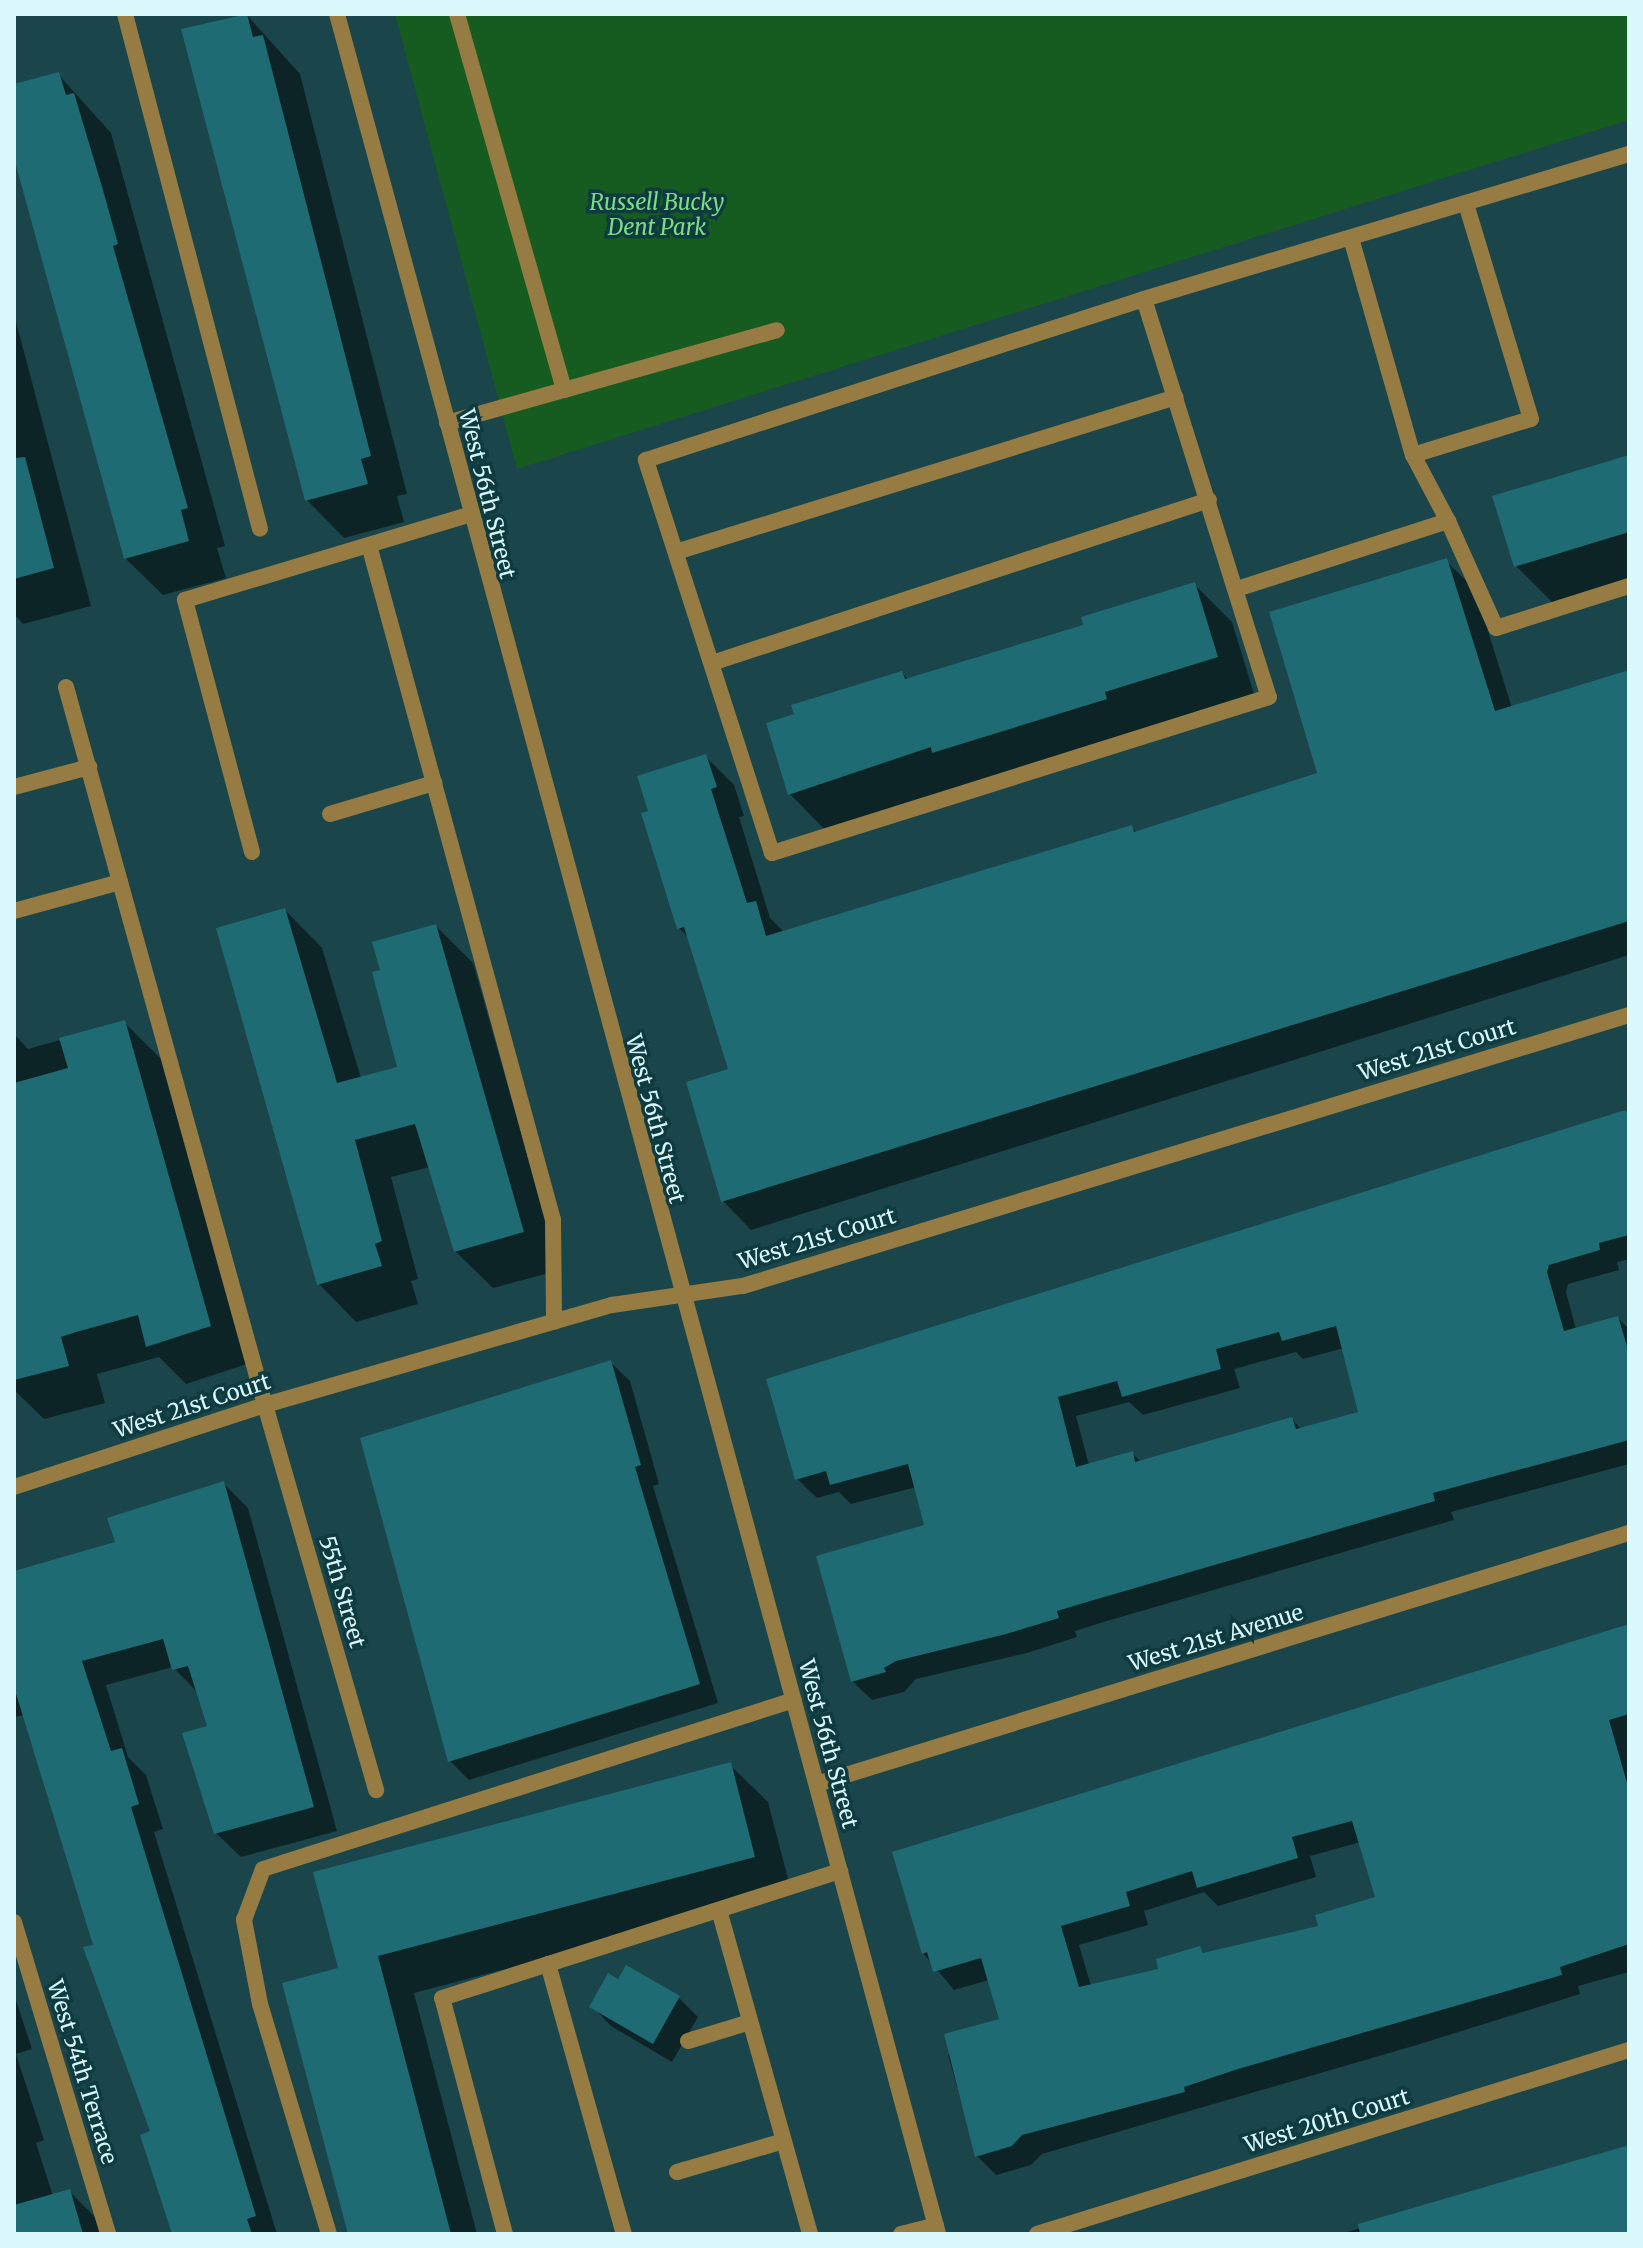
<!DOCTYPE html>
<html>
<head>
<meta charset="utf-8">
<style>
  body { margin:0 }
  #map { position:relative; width:1643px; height:2248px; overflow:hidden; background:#1a454a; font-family:Merriweather,serif }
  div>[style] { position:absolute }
  .green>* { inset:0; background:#165b1f }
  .shadow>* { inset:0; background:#0007 }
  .building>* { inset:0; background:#1e6b73 }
  .service>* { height:16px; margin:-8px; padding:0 8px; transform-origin:8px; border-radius:8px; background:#967c43 }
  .minor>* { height:16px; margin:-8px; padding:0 8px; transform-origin:8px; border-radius:8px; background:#967c43 }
  .tertiary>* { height:16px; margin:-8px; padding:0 8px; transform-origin:8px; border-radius:8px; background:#967c43 }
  span { translate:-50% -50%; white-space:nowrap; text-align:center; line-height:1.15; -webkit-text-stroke:7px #0d3b3f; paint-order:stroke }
  .park-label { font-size:22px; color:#7fdc83; font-style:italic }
  .street-label { font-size:22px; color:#dbf9fd }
  .frame { position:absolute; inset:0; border:16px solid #dbf9fd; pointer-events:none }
</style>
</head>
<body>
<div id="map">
  <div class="green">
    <div style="clip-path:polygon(395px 14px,1629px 14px,1629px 120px,517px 469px)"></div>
  </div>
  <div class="shadow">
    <div style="clip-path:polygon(246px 14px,300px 74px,407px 494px,397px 496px,404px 522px,344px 538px,307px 500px,183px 30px)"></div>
    <div style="clip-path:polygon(58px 74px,111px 133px,225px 546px,217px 548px,226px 578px,163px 595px,125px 558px,14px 151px,14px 86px)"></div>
    <div style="clip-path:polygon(14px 314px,91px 606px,23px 624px,14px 614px)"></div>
    <div style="clip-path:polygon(1629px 460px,1629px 582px,1553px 603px,1516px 566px)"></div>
    <div style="clip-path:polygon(1446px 561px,1475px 589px,1512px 708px,1629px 674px,1629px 955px,751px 1230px,723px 1201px,731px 1070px,690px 939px,679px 928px,650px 812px,706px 757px,734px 785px,744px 816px,739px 817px,770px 918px,783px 931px,1131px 827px,1137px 833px,1319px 774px)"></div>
    <div style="clip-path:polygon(1194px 584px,1232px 622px,1254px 694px,827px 832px,790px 794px,902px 673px,909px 680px,1086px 627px)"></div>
    <div style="clip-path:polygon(285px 910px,322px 948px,361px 1078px,400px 1068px,382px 971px,436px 926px,473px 963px,560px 1270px,493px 1288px,455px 1251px,430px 1167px,391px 1177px,418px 1279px,411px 1281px,418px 1304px,356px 1322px,319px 1284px)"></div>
    <div style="clip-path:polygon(124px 1022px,162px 1060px,247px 1364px,186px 1384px,159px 1357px,97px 1374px,105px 1403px,44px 1419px,14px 1390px,14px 1034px,28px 1049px)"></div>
    <div style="clip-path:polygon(evenodd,1629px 1111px,1629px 1259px,1617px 1262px,1619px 1270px,1568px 1284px,1566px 1292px,1576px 1329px,1618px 1318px,1629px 1329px,1629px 1464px,1451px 1512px,1454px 1520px,1107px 1621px,1075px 1631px,1077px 1637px,1027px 1653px,916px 1679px,904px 1692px,872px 1700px,852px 1681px,926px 1526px,916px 1487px,851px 1504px,839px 1492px,817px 1498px,797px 1479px,1629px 1111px,1344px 1348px,1361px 1413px,1302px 1430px,1292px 1419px,1141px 1462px,1132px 1453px,1089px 1465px,1076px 1416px,1129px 1402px,1143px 1415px,1240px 1388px,1234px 1369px,1296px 1352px,1303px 1359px,1344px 1348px)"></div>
    <div style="clip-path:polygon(610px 1362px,630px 1381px,659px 1484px,653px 1486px,718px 1703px,469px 1780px,450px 1761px)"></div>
    <div style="clip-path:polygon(223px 1483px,248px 1508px,337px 1831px,241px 1857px,216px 1833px,210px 1727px,199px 1694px,173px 1667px,106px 1685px,128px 1757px,146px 1775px,163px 1829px,154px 1832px,277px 2234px,173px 2234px,153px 2133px,24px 1715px,14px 1717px,14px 1576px,118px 1544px)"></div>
    <div style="clip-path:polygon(evenodd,1629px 1625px,1629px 1972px,1578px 1986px,1580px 1994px,1420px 2044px,1042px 2154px,1031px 2165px,996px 2175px,977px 2156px,948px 2055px,1001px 2021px,989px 1980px,954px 1990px,923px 1953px,1629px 1625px,1361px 1842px,1377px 1899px,1320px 1927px,1206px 1955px,1200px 1948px,1160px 1970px,1091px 1986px,1079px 1945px,1148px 1925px,1144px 1911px,1204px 1892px,1218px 1906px,1316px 1877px,1310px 1856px,1361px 1842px)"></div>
    <div style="clip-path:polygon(730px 1765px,768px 1802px,792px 1894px,414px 1993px,477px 2234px,350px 2234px,340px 1970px)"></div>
    <div style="clip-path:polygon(618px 1981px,679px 1998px,698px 2017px,672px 2062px,611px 2026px,592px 2006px)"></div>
    <div style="clip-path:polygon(14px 1994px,32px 2049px,16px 2054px,44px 2140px,36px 2143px,53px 2196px,69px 2191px,98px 2220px,102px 2234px,14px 2234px)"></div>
    <div style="clip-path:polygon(1629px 2145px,1629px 2234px,1341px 2234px)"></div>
  </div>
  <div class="building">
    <div style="clip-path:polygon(247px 14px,253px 37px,263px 35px,371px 456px,361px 459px,368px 484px,305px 501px,181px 29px)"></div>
    <div style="clip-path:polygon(59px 72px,66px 95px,74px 93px,103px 190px,118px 244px,113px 246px,188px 508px,181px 510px,189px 541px,124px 559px,14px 158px,14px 84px)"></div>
    <div style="clip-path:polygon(1629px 455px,1629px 532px,1514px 567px,1492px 496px)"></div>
    <div style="clip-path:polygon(25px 457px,54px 568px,14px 579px,14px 458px)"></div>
    <div style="clip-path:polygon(1447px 558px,1495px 711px,1629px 670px,1629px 921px,721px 1202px,686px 1082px,728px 1069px,684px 927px,677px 929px,641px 813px,648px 811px,637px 776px,706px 754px,717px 787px,711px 789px,747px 903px,756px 901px,766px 936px,1132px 825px,1134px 832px,1317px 773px,1269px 612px)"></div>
    <div style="clip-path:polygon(1195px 582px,1218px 657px,1105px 692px,1107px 699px,932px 753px,931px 747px,788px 795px,766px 723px,794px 714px,791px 705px,902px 671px,905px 679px,1083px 625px,1081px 617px)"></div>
    <div style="clip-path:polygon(285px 908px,337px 1083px,397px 1067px,372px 972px,380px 970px,372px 942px,436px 924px,524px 1232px,454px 1252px,415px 1124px,355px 1140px,382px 1241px,375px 1244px,382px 1266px,317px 1285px,216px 928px)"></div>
    <div style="clip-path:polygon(125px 1020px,211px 1326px,146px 1347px,138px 1315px,76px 1332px,61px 1337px,69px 1366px,14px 1380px,14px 1083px,68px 1068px,59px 1038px)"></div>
    <div style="clip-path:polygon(evenodd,1622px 1111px,1629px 1111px,1629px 1235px,1599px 1243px,1600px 1250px,1549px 1265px,1547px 1272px,1564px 1331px,1618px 1316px,1629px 1353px,1629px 1440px,1433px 1493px,1435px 1501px,1087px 1602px,1057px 1611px,1059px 1618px,1006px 1634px,896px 1661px,884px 1668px,886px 1672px,851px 1682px,816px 1556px,924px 1525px,908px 1464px,830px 1485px,826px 1471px,795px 1480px,766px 1379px,1622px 1111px,1336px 1326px,1358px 1412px,1296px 1429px,1292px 1417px,1135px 1462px,1133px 1451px,1076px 1467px,1058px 1397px,1117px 1381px,1122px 1397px,1221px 1369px,1216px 1349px,1279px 1332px,1282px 1341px,1336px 1326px)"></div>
    <div style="clip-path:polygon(611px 1360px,641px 1465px,635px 1467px,700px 1684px,448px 1762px,360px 1438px)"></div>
    <div style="clip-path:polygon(224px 1481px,314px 1807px,214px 1834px,182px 1733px,207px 1726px,188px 1666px,172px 1670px,163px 1639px,82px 1661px,111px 1751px,122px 1748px,139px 1804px,131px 1807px,256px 2216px,247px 2219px,252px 2234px,172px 2234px,140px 2135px,150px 2131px,83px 1947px,93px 1945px,14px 1687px,14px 1571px,115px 1542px,107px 1518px)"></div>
    <div style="clip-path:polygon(evenodd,1629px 1624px,1629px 1714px,1609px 1720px,1629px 1790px,1629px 1944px,1560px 1967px,1562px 1975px,1238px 2069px,1184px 2087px,1185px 2092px,1022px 2135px,1012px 2146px,975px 2157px,944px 2034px,999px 2019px,981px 1958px,933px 1972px,927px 1952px,922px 1954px,892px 1852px,1629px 1624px,1352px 1821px,1375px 1897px,1315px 1915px,1318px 1926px,1203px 1953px,1200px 1946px,1156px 1959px,1158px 1969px,1079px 1987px,1061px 1926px,1130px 1906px,1126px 1892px,1192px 1871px,1197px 1888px,1298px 1858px,1292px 1837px,1352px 1821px)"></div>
    <div style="clip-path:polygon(731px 1762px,755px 1857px,378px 1956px,451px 2234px,348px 2234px,282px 1983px,338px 1968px,313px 1872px)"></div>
    <div style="clip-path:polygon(626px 1965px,680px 1996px,653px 2044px,589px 2007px,608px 1973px,618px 1979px)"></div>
    <div style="clip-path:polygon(1629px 2145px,1629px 2234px,1360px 2234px,1358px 2224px)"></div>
    <div style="clip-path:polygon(70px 2189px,83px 2234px,14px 2234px,14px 2205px)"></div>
  </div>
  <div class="service">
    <div style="left:125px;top:14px;width:532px;rotate:75.31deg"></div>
    <div style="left:457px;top:14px;width:391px;rotate:74.1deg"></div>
    <div style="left:564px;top:390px;width:221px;rotate:-15.7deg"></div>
    <div style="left:1351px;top:238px;width:226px;rotate:74.1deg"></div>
    <div style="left:1413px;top:455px;width:123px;rotate:-17deg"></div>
    <div style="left:1531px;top:419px;width:225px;rotate:-106.8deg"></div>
    <div style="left:1144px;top:299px;width:417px;rotate:72.6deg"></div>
    <div style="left:1269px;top:697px;width:521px;rotate:162.57deg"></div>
    <div style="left:772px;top:853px;width:413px;rotate:-107.8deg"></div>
    <div style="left:646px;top:460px;width:523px;rotate:-17.92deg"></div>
    <div style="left:1144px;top:299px;width:506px;rotate:-16.65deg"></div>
    <div style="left:447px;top:423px;width:122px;rotate:-15.8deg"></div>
    <div style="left:1413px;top:455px;width:75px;rotate:62.1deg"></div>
    <div style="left:369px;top:545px;width:700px;rotate:74.75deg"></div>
    <div style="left:553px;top:1220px;width:102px;rotate:89.4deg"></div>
    <div style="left:676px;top:552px;width:523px;rotate:-17.22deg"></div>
    <div style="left:1237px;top:589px;width:222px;rotate:-17.9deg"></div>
    <div style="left:1448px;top:521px;width:117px;rotate:65.8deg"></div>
    <div style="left:1496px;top:628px;width:139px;rotate:-17.5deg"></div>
    <div style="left:712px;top:663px;width:523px;rotate:-18.16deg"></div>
    <div style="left:66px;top:687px;width:745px;rotate:74.51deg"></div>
    <div style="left:14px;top:787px;width:78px;rotate:-14.9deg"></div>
    <div style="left:330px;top:814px;width:109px;rotate:-16.6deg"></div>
    <div style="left:252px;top:852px;width:261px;rotate:-104.9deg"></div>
    <div style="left:185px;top:600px;width:296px;rotate:-16.7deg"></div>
    <div style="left:14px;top:911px;width:110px;rotate:-15.3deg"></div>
    <div style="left:719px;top:1910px;width:337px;rotate:74.3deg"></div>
    <div style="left:548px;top:1964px;width:280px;rotate:74.3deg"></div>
    <div style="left:688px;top:2041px;width:65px;rotate:-17deg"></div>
    <div style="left:677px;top:2172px;width:111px;rotate:-16.2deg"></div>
    <div style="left:329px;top:2234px;width:240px;rotate:-106.7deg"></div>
    <div style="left:260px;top:2004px;width:86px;rotate:-100.8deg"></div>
    <div style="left:244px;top:1920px;width:54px;rotate:-69.6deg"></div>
    <div style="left:263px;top:1869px;width:557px;rotate:-17.65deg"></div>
    <div style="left:505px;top:2234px;width:244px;rotate:-104.9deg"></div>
    <div style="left:442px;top:1998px;width:418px;rotate:-17.7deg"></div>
    <div style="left:901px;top:2234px;width:36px;rotate:-14deg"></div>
  </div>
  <div class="minor">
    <div style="left:265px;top:1405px;width:401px;rotate:73.9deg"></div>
    <div style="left:14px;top:1487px;width:264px;rotate:-18.1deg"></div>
    <div style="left:265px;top:1405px;width:361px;rotate:-16.1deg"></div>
    <div style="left:612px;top:1305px;width:132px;rotate:-8.3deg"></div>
    <div style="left:743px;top:1286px;width:927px;rotate:-17.01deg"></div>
    <div style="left:817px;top:1784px;width:850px;rotate:-17.18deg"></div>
    <div style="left:14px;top:1922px;width:326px;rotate:73.2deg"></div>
    <div style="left:1037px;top:2234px;width:620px;rotate:-17.27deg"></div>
  </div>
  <div class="tertiary">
    <div style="left:337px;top:14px;width:2300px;rotate:74.85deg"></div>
  </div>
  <div class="park-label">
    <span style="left:657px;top:215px">Russell Bucky<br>Dent Park</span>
  </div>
  <div class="street-label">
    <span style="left:487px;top:494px;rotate:76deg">West 56th Street</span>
    <span style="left:1437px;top:1050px;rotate:-17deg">West 21st Court</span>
    <span style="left:655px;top:1119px;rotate:75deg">West 56th Street</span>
    <span style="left:817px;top:1239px;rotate:-17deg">West 21st Court</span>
    <span style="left:192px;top:1406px;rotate:-18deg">West 21st Court</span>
    <span style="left:342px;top:1592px;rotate:74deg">55th Street</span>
    <span style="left:1216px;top:1638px;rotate:-17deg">West 21st Avenue</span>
    <span style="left:828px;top:1744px;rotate:75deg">West 56th Street</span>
    <span style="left:82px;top:2072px;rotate:73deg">West 54th Terrace</span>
    <span style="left:1327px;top:2121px;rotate:-17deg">West 20th Court</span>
  </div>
  <div class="frame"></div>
</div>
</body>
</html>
